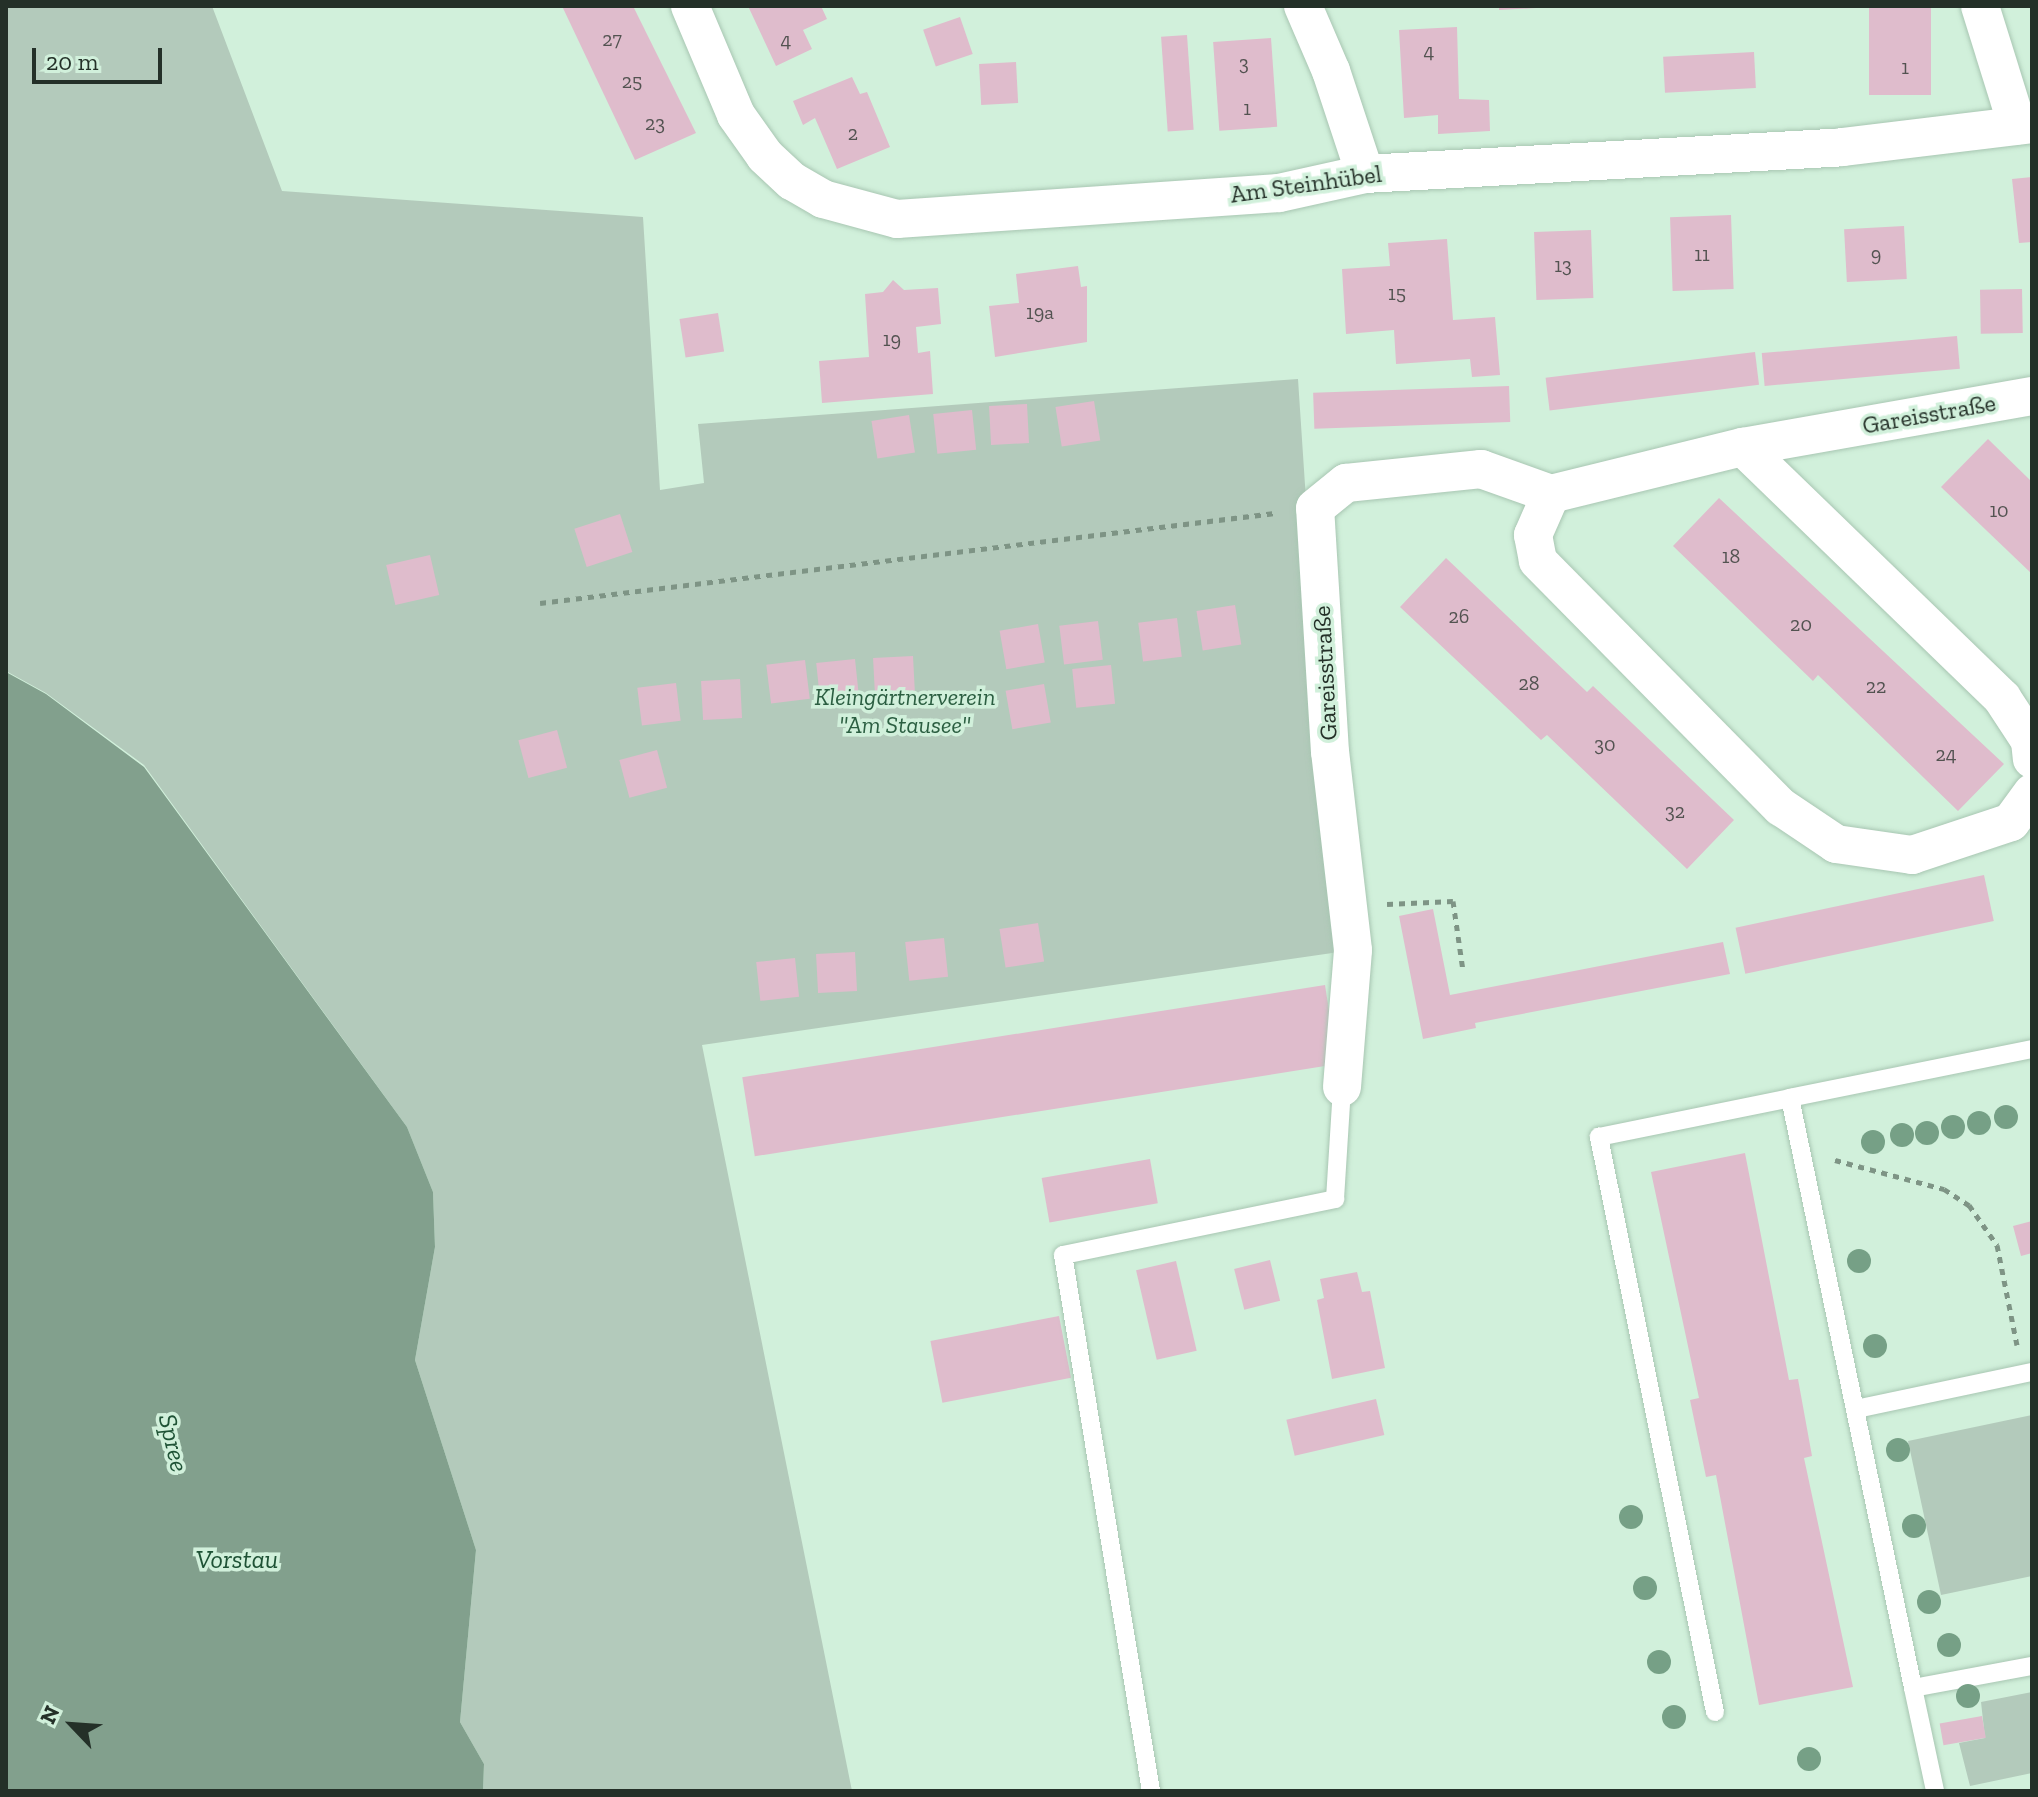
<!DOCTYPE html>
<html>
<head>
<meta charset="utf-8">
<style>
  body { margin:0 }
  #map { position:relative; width:2038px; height:1797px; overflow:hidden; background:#d1f0db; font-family:"Zilla Slab",serif }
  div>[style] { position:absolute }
  .green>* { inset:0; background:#b3cabb }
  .water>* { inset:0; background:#82a08d }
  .building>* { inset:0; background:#dfbccc; transform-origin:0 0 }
  .path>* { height:5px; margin-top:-2.5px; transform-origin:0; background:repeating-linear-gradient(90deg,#7e9485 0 6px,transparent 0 12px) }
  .roads { filter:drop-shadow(0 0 2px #a8c6b2) drop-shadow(0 0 2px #a8c6b2) }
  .service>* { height:18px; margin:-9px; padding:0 9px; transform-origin:9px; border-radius:9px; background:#fff }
  .minor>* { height:38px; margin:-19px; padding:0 19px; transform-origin:19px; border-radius:19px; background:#fff }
  .trees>* { width:24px; height:24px; margin:-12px; border-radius:50%; background:#76a086 }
  span { translate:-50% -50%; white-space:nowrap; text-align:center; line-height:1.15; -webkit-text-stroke:7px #d1f0db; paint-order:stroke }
  .number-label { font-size:20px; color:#535351 }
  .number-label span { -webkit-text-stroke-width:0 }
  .street-label { font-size:24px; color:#243028 }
  .park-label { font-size:24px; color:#2b5e41; font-style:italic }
  .water-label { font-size:26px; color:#1e5235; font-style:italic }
  .frame { position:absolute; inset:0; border:8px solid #243028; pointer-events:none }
  .north { position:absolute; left:32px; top:1685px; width:80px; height:80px; -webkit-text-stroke:6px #d1f0db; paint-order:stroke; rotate:295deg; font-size:22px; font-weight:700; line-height:32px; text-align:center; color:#243028 }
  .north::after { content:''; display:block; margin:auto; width:28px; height:36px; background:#243028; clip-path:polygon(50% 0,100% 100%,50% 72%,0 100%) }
  .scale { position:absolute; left:32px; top:48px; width:130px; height:36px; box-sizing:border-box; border:4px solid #243028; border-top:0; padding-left:10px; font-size:24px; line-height:28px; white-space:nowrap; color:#243028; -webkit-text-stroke:6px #d1f0db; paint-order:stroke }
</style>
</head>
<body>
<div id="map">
  <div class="green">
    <div style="clip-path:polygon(6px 6px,212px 6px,282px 191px,643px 217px,660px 490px,704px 483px,698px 424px,1298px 379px,1307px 515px,1353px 950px,702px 1045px,852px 1791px,483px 1791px,484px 1764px,460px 1722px,476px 1550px,415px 1360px,435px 1247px,433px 1192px,407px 1127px,144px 765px,46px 693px,6px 671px)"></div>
    <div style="clip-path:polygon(2032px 1415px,2032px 1576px,1941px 1595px,1908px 1441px)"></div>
    <div style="clip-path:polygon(2032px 1692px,2032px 1773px,1970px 1786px,1959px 1743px,1985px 1738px,1981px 1702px)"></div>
  </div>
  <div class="water">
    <div style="clip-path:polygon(6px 672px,46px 694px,144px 767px,407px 1127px,433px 1192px,435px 1247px,415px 1360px,476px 1550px,460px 1722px,484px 1764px,483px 1791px,6px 1791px)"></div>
  </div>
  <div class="building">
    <div style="clip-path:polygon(562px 6px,633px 6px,696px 133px,635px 160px)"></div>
    <div style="clip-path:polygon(748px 6px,821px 6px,827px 19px,803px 30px,812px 49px,776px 66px)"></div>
    <div style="clip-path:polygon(1499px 6px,1536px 6px,1536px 8px,1499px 10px)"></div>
    <div style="left:1869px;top:6px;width:62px;height:89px"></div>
    <div style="left:960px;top:17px;width:39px;height:39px;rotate:71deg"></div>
    <div style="clip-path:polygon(1457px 27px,1459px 99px,1489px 100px,1490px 131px,1438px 134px,1438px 115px,1404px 118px,1399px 30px)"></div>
    <div style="left:1187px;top:35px;width:95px;height:26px;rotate:86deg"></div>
    <div style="left:1271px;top:38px;width:89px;height:58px;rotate:86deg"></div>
    <div style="left:1754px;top:52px;width:36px;height:91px;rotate:87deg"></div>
    <div style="left:1016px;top:62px;width:41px;height:37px;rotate:87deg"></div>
    <div style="clip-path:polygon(852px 77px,860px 94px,867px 92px,890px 147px,837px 169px,815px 118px,803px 125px,793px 101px)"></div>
    <div style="clip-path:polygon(2032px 177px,2032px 242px,2019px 243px,2012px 179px)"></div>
    <div style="left:1731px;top:215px;width:74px;height:61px;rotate:88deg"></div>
    <div style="left:1904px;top:226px;width:53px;height:60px;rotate:87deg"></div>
    <div style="left:1591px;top:230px;width:68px;height:57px;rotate:88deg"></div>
    <div style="clip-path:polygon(1447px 239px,1453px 320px,1495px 317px,1500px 375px,1472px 377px,1470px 359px,1396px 364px,1394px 330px,1346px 334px,1342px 269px,1390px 266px,1388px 243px)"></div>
    <div style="clip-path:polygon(1078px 266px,1081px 287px,1087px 286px,1087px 342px,995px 357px,989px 306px,1019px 303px,1016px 274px)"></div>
    <div style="clip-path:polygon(893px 280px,904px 290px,938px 288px,941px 324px,916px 327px,918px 353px,930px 351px,933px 394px,822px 403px,819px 361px,869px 357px,865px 294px,883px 292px)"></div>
    <div style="left:2022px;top:289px;width:44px;height:42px;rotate:89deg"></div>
    <div style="left:718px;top:313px;width:39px;height:39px;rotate:81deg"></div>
    <div style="left:1957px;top:336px;width:33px;height:196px;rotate:85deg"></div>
    <div style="left:1755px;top:352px;width:33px;height:211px;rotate:83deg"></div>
    <div style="left:1509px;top:386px;width:36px;height:196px;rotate:88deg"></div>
    <div style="left:1094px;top:401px;width:40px;height:39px;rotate:81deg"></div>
    <div style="left:1027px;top:404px;width:39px;height:38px;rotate:87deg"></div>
    <div style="left:972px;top:410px;width:40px;height:39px;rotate:84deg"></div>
    <div style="left:909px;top:415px;width:38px;height:38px;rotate:81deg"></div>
    <div style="clip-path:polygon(1988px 439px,2032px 482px,2032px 574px,1941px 487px)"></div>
    <div style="clip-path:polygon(1719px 498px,2004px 764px,1958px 811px,1818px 675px,1813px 681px,1673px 546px)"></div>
    <div style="left:620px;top:514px;width:40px;height:48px;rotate:72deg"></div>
    <div style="left:430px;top:555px;width:41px;height:45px;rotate:77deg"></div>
    <div style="clip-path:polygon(1446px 558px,1587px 692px,1593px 686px,1734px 820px,1687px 869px,1547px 735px,1541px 740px,1400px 607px)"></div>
    <div style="left:1235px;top:605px;width:40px;height:39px;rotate:81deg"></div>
    <div style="left:1177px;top:618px;width:39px;height:39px;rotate:83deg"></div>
    <div style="left:1098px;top:621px;width:39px;height:39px;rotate:83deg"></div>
    <div style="left:1038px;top:624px;width:39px;height:39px;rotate:80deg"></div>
    <div style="left:913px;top:656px;width:39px;height:40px;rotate:87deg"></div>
    <div style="left:855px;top:659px;width:39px;height:39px;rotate:84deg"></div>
    <div style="left:805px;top:660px;width:39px;height:39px;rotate:83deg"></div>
    <div style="left:1111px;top:665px;width:39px;height:39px;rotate:84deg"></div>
    <div style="left:740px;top:679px;width:39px;height:39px;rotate:87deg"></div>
    <div style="left:676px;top:683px;width:38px;height:39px;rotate:83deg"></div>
    <div style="left:1044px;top:684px;width:39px;height:39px;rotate:80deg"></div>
    <div style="left:557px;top:730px;width:39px;height:40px;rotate:75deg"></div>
    <div style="left:657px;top:750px;width:39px;height:39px;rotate:75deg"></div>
    <div style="left:1984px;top:875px;width:47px;height:254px;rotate:78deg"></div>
    <div style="clip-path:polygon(1433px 909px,1450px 995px,1723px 942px,1730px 974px,1475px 1023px,1476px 1028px,1423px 1039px,1399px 916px)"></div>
    <div style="left:1038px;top:923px;width:39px;height:39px;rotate:81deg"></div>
    <div style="left:944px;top:938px;width:39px;height:39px;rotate:84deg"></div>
    <div style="left:855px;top:952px;width:39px;height:39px;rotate:87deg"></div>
    <div style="left:795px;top:958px;width:39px;height:39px;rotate:84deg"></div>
    <div style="left:1325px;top:985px;width:80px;height:590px;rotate:81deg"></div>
    <div style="clip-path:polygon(1745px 1153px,1789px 1380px,1798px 1379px,1812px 1456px,1804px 1458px,1853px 1687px,1759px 1705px,1716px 1475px,1706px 1477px,1690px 1400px,1699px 1398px,1651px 1172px)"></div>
    <div style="left:1150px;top:1159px;width:45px;height:110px;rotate:80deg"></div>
    <div style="clip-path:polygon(2032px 1221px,2032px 1253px,2021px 1256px,2013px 1226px)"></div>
    <div style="left:1270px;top:1260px;width:42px;height:37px;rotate:76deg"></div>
    <div style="left:1176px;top:1261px;width:92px;height:41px;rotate:77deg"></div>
    <div style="clip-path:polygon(1357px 1272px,1362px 1292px,1370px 1291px,1385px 1368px,1332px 1379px,1317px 1300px,1324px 1298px,1320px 1279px)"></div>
    <div style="left:1059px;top:1316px;width:63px;height:131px;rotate:79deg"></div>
    <div style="left:1376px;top:1399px;width:37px;height:92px;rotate:77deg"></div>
    <div style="left:1982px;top:1716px;width:22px;height:43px;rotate:80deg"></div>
  </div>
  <div class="path">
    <div style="left:540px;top:603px;width:740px;rotate:-6.98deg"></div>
    <div style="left:1387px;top:904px;width:66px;rotate:-2.6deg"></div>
    <div style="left:1453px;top:901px;width:70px;rotate:81.8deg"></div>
    <div style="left:1835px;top:1160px;width:113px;rotate:14.9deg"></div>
    <div style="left:1944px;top:1189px;width:30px;rotate:33deg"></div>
    <div style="left:1969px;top:1205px;width:49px;rotate:55deg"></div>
    <div style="left:1997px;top:1245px;width:102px;rotate:78.7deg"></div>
  </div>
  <div class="roads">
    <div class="service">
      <div style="left:2032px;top:1049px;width:247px;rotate:168.6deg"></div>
      <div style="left:1790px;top:1098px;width:603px;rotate:78.22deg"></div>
      <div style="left:1913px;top:1688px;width:121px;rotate:-10.5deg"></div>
      <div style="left:1856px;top:1409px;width:180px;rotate:-11.9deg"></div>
      <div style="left:1913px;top:1688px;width:105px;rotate:77.9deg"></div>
      <div style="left:1715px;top:1712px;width:587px;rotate:-101.41deg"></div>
      <div style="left:1599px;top:1137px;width:195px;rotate:-11.5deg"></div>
      <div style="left:1151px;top:1791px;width:543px;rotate:-99.32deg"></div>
      <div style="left:1063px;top:1255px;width:278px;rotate:-11.6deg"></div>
      <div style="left:1335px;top:1199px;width:112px;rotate:-86.4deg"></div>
    </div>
    <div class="minor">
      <div style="left:690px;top:6px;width:118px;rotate:67.1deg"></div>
      <div style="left:736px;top:115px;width:50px;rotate:54.7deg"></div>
      <div style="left:765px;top:156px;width:37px;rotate:43deg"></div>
      <div style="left:792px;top:181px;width:36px;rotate:30deg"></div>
      <div style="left:823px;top:199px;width:77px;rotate:15.1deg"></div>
      <div style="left:897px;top:219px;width:383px;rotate:-3.9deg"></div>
      <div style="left:1279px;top:193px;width:88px;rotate:-12.5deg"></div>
      <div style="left:1365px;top:174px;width:478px;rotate:-3.2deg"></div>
      <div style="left:1842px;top:147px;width:191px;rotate:-6.9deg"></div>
      <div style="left:1303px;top:6px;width:71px;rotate:66.7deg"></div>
      <div style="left:1331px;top:71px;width:108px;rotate:71.7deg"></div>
      <div style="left:1980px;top:6px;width:125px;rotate:72.7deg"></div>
      <div style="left:1743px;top:447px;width:361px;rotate:44.1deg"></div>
      <div style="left:2002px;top:698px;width:51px;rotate:56.9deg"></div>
      <div style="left:2030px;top:741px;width:18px;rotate:84deg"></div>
      <div style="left:1551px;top:494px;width:45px;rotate:113.7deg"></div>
      <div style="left:1533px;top:535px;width:26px;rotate:79deg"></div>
      <div style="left:1538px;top:561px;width:346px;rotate:45.4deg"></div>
      <div style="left:1781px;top:807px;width:66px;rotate:33.9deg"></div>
      <div style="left:1836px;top:844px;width:77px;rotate:8.2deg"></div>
      <div style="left:1912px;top:855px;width:104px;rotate:-18.4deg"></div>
      <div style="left:2011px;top:822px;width:36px;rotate:-54deg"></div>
      <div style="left:1342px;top:1087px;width:137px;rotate:-85.4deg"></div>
      <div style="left:1353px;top:950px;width:199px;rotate:-96.6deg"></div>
      <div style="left:1330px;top:752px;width:244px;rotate:-93.5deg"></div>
      <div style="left:1315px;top:508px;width:40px;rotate:-39deg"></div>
      <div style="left:1346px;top:483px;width:136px;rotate:-5.9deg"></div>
      <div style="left:1481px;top:469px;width:74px;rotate:19.7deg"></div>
      <div style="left:1551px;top:494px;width:198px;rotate:-13.8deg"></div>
      <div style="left:1743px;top:447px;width:293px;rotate:-10deg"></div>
    </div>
  </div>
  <div class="trees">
    <div style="left:2006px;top:1117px"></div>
    <div style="left:1979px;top:1123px"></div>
    <div style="left:1953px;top:1127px"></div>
    <div style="left:1927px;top:1133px"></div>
    <div style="left:1902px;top:1135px"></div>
    <div style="left:1873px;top:1142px"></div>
    <div style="left:1859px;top:1261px"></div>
    <div style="left:1875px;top:1346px"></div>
    <div style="left:1898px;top:1450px"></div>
    <div style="left:1631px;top:1517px"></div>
    <div style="left:1914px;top:1526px"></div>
    <div style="left:1645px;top:1588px"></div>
    <div style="left:1929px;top:1602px"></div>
    <div style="left:1949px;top:1645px"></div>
    <div style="left:1659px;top:1662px"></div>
    <div style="left:1968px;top:1696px"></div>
    <div style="left:1674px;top:1717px"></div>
    <div style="left:1809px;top:1759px"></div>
  </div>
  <div class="number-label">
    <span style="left:612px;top:39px">27</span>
    <span style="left:786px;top:40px">4</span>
    <span style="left:1429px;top:51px">4</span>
    <span style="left:1244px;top:63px">3</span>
    <span style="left:1905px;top:67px">1</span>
    <span style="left:632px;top:81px">25</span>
    <span style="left:1247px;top:108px">1</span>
    <span style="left:655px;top:123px">23</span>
    <span style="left:853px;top:133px">2</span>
    <span style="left:1702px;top:254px">11</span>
    <span style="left:1876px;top:254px">9</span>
    <span style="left:1563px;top:265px">13</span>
    <span style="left:1397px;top:293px">15</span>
    <span style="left:1040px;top:312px">19a</span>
    <span style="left:892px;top:339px">19</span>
    <span style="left:1999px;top:510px">10</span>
    <span style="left:1731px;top:556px">18</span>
    <span style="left:1459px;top:616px">26</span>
    <span style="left:1801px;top:624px">20</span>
    <span style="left:1529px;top:683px">28</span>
    <span style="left:1876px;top:686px">22</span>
    <span style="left:1605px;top:744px">30</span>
    <span style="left:1946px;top:754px">24</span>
    <span style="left:1675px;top:811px">32</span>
  </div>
  <div class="street-label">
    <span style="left:1306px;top:184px;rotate:-8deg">Am Steinhübel</span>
    <span style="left:1929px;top:414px;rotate:-10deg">Gareisstraße</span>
    <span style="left:1325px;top:673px;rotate:-93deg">Gareisstraße</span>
  </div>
  <div class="park-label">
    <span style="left:905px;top:711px">Kleingärtnerverein<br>"Am Stausee"</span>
  </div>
  <div class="water-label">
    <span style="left:173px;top:1443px;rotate:77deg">Spree</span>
    <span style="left:237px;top:1560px">Vorstau</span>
  </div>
  <div class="frame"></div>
  <div class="north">N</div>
  <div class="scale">20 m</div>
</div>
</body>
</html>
